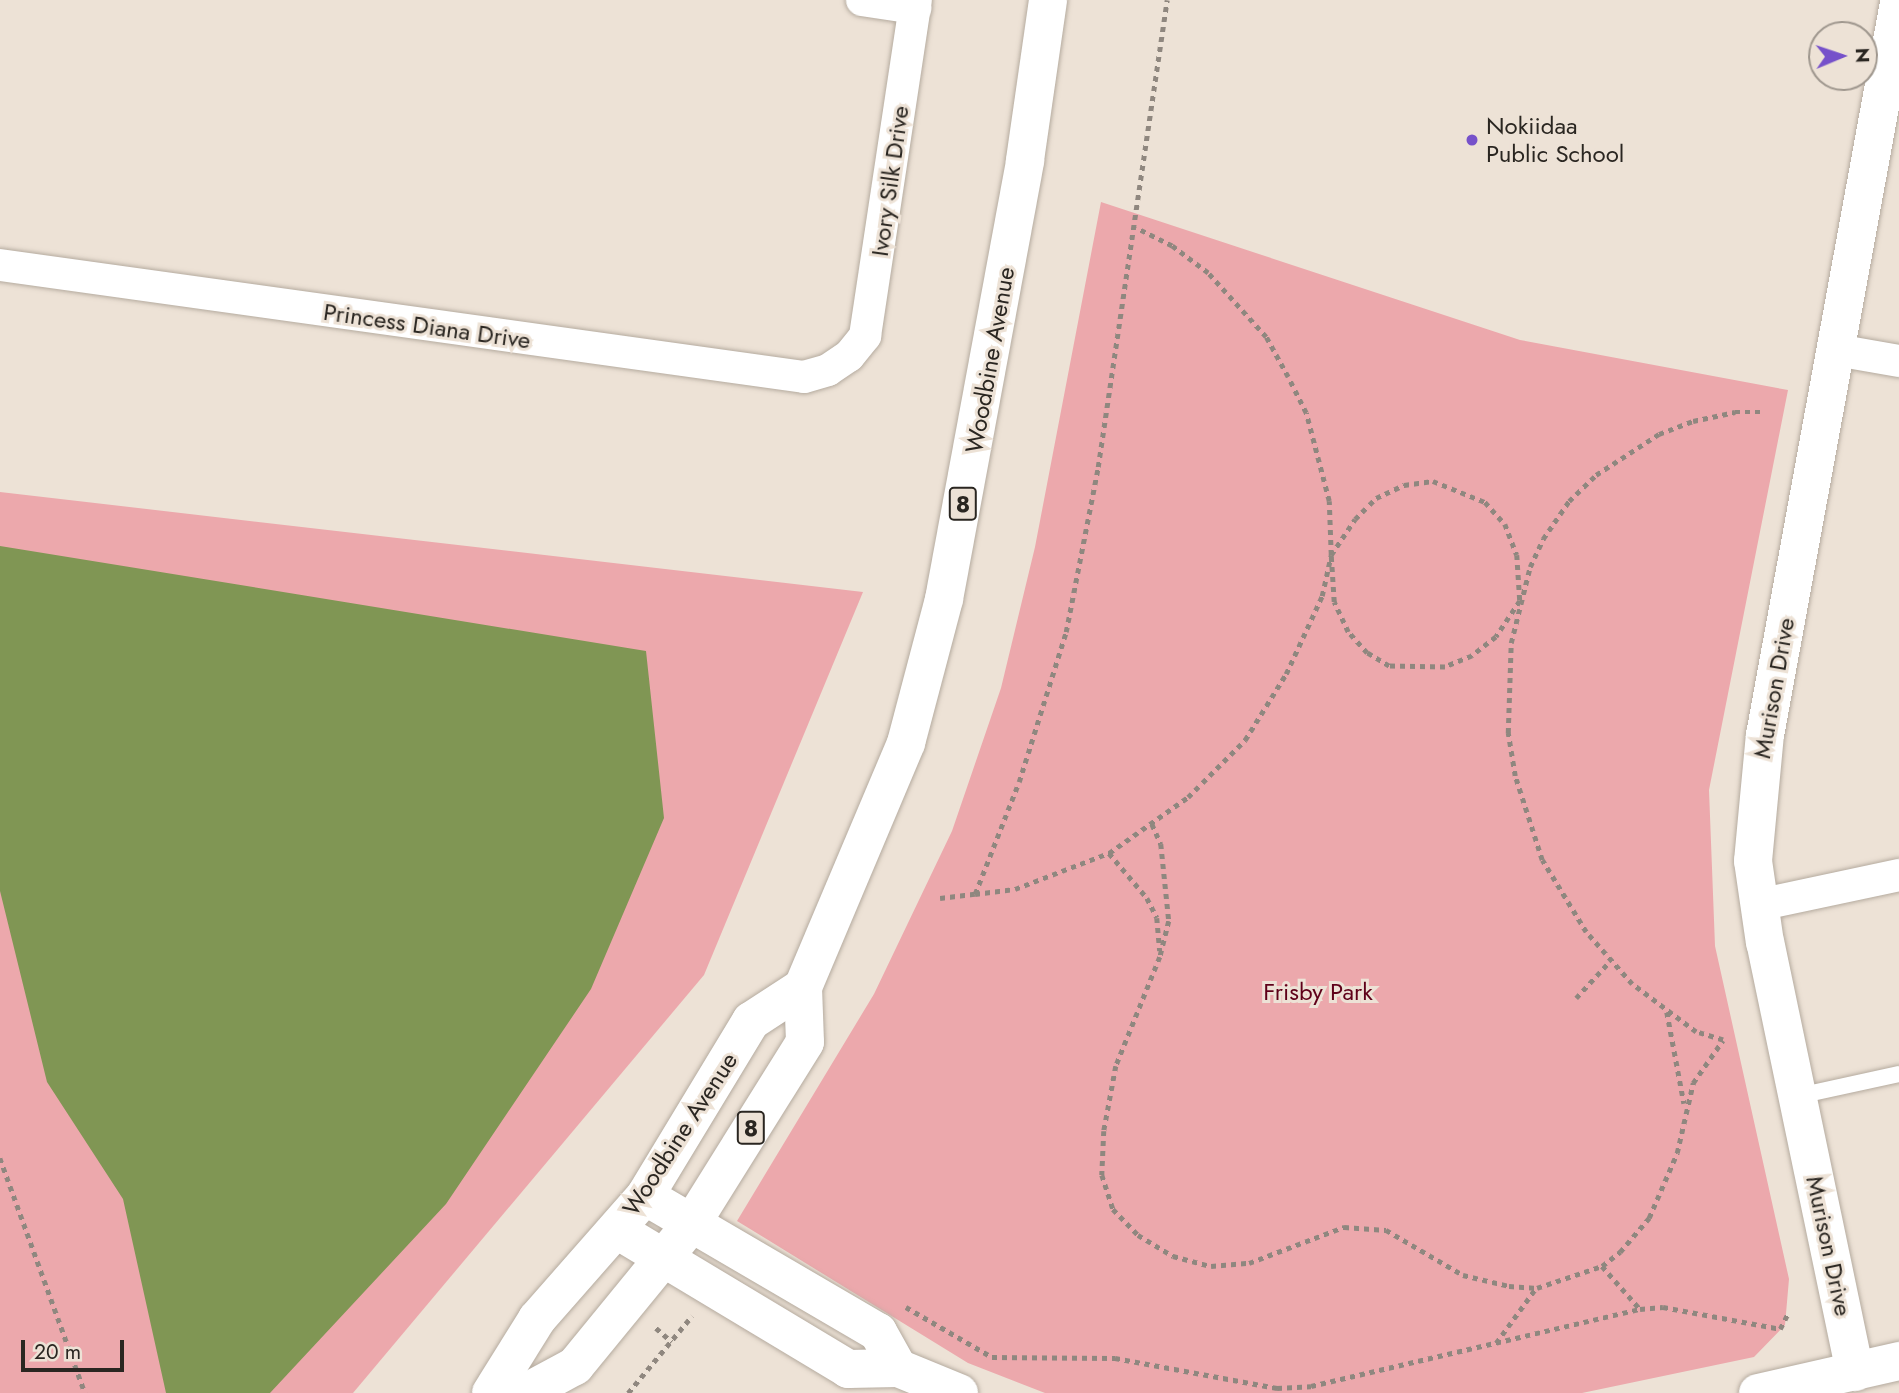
<!DOCTYPE html>
<html>
<head>
<meta charset="utf-8">
<style>
  body { margin:0 }
  #map { position:relative; width:1899px; height:1393px; overflow:hidden; background:#ede2d6; font-family:Jost,sans-serif }
  div>[style] { position:absolute }
  .green>* { inset:0; background:#eca8ac }
  .water>* { inset:0; background:#809654 }
  .path>* { height:4.5px; margin-top:-2.25px; transform-origin:0; background:repeating-linear-gradient(90deg,#8f877f 0 5px,transparent 0 10px) }
  .roads { filter:drop-shadow(0 0 2px #b5ab9f) drop-shadow(0 0 2px #b5ab9f) }
  .lane>* { height:16px; margin:-8px; padding:0 8px; transform-origin:8px; border-radius:8px; background:#fff }
  .street>* { height:32px; margin:-16px; padding:0 16px; transform-origin:16px; border-radius:16px; background:#fff }
  .secondary>* { height:38px; margin:-19px; padding:0 19px; transform-origin:19px; border-radius:19px; background:#fff }
  .primary>* { height:38px; margin:-19px; padding:0 19px; transform-origin:19px; border-radius:19px; background:#fff }
  .dots>* { width:19px; height:19px; translate:-50% -50%; box-sizing:border-box; border:4px solid #ede2d6; border-radius:50% }
  span { translate:-50% -50%; white-space:nowrap; text-align:center; line-height:1.15; -webkit-text-stroke:6px #ede2d6; paint-order:stroke }
  .shield-label span { padding:2px 5px; background:#ede2d6; border:2px solid; border-radius:5px; -webkit-text-stroke-width:0 }
  .shield-label { font-size:23px; color:#2a2621; font-weight:700 }
  .poi-label { font-size:24px; color:#2a2621 }
  .left { translate:0 -50%; text-align:left }
  .street-label { font-size:24px; color:#2a2621 }
  .park-label { font-size:24px; color:#5f0019 }
  .north { position:absolute; left:1808px; top:21px; width:70px; height:70px; box-sizing:border-box; background:#ede2d6; border:2px solid #9f978e; border-radius:50%; rotate:88deg; font-size:19px; font-weight:700; line-height:28px; text-align:center; color:#2a2621 }
  .north::after { content:''; display:block; margin:auto; width:24px; height:32px; background:#7651ca; clip-path:polygon(50% 0,100% 100%,50% 72%,0 100%) }
  .scale { position:absolute; left:21px; top:1340px; width:103px; height:32px; box-sizing:border-box; border:4px solid #2a2621; border-top:0; padding-left:9px; font-size:21px; line-height:24px; white-space:nowrap; color:#2a2621; -webkit-text-stroke:5px #ede2d6; paint-order:stroke }
</style>
</head>
<body>
<div id="map">
  <div class="green">
    <div style="clip-path:polygon(1101px 202px,1520px 340px,1788px 390px,1709px 790px,1715px 946px,1789px 1279px,1785px 1325px,1754px 1357px,1582px 1393px,1045px 1393px,968px 1363px,737px 1221px,874px 994px,952px 831px,1001px 688px,1035px 547px)"></div>
    <div style="clip-path:polygon(0 492px,863px 592px,704px 975px,353px 1393px,0 1393px)"></div>
  </div>
  <div class="water">
    <div style="clip-path:polygon(0 546px,646px 651px,664px 818px,591px 989px,446px 1204px,270px 1393px,166px 1393px,123px 1199px,47px 1082px,0 891px)"></div>
  </div>
  <div class="path">
    <div style="left:1433px;top:481px;width:56px;rotate:22deg"></div>
    <div style="left:1485px;top:502px;width:30px;rotate:48deg"></div>
    <div style="left:1505px;top:524px;width:33px;rotate:69deg"></div>
    <div style="left:1517px;top:555px;width:46px;rotate:86.3deg"></div>
    <div style="left:1520px;top:601px;width:43px;rotate:123.7deg"></div>
    <div style="left:1496px;top:637px;width:31px;rotate:142deg"></div>
    <div style="left:1472px;top:656px;width:29px;rotate:158deg"></div>
    <div style="left:1445px;top:667px;width:56px;rotate:-179deg"></div>
    <div style="left:1389px;top:666px;width:26px;rotate:-149deg"></div>
    <div style="left:1367px;top:653px;width:28px;rotate:-132deg"></div>
    <div style="left:1348px;top:632px;width:33px;rotate:-115deg"></div>
    <div style="left:1334px;top:602px;width:47px;rotate:-93.7deg"></div>
    <div style="left:1331px;top:555px;width:43px;rotate:-56.3deg"></div>
    <div style="left:1355px;top:519px;width:30px;rotate:-45deg"></div>
    <div style="left:1376px;top:498px;width:31px;rotate:-25deg"></div>
    <div style="left:1404px;top:485px;width:29px;rotate:-8deg"></div>
    <div style="left:1152px;top:824px;width:22px;rotate:66deg"></div>
    <div style="left:1161px;top:844px;width:77px;rotate:84.1deg"></div>
    <div style="left:1169px;top:921px;width:37px;rotate:104deg"></div>
    <div style="left:1160px;top:957px;width:118px;rotate:112deg"></div>
    <div style="left:1116px;top:1066px;width:66px;rotate:100.5deg"></div>
    <div style="left:1104px;top:1131px;width:44px;rotate:92.6deg"></div>
    <div style="left:1102px;top:1175px;width:36px;rotate:72deg"></div>
    <div style="left:1113px;top:1209px;width:36px;rotate:46deg"></div>
    <div style="left:1138px;top:1235px;width:41px;rotate:31deg"></div>
    <div style="left:1173px;top:1256px;width:39px;rotate:15deg"></div>
    <div style="left:1211px;top:1266px;width:38px;rotate:-5deg"></div>
    <div style="left:1249px;top:1263px;width:102px;rotate:-20.8deg"></div>
    <div style="left:1344px;top:1227px;width:42px;rotate:4.1deg"></div>
    <div style="left:1386px;top:1230px;width:89px;rotate:30.3deg"></div>
    <div style="left:1463px;top:1275px;width:47px;rotate:13.4deg"></div>
    <div style="left:1509px;top:1286px;width:28px;rotate:4deg"></div>
    <div style="left:1537px;top:1288px;width:69px;rotate:-18.7deg"></div>
    <div style="left:1602px;top:1266px;width:23px;rotate:-38deg"></div>
    <div style="left:1620px;top:1252px;width:45px;rotate:-49.5deg"></div>
    <div style="left:1649px;top:1218px;width:71px;rotate:-66.7deg"></div>
    <div style="left:1677px;top:1153px;width:72px;rotate:-77.1deg"></div>
    <div style="left:1693px;top:1083px;width:52px;rotate:-55.1deg"></div>
    <div style="left:1723px;top:1040px;width:28px;rotate:-163deg"></div>
    <div style="left:1696px;top:1032px;width:80px;rotate:-143.1deg"></div>
    <div style="left:1632px;top:984px;width:69px;rotate:-131.5deg"></div>
    <div style="left:1586px;top:932px;width:84px;rotate:-121.4deg"></div>
    <div style="left:1542px;top:860px;width:88px;rotate:-107.8deg"></div>
    <div style="left:1515px;top:776px;width:44px;rotate:-99.2deg"></div>
    <div style="left:1508px;top:733px;width:90px;rotate:-88.1deg"></div>
    <div style="left:1511px;top:643px;width:78px;rotate:-76deg"></div>
    <div style="left:1530px;top:567px;width:31px;rotate:-65deg"></div>
    <div style="left:1543px;top:539px;width:46px;rotate:-55.6deg"></div>
    <div style="left:1569px;top:501px;width:37px;rotate:-44deg"></div>
    <div style="left:1596px;top:475px;width:75px;rotate:-33.1deg"></div>
    <div style="left:1659px;top:434px;width:36px;rotate:-21deg"></div>
    <div style="left:1693px;top:421px;width:43px;rotate:-12.1deg"></div>
    <div style="left:1735px;top:412px;width:29px"></div>
    <div style="left:1109px;top:853px;width:59px;rotate:49.8deg"></div>
    <div style="left:1147px;top:898px;width:22px;rotate:63deg"></div>
    <div style="left:1157px;top:918px;width:33px;rotate:85deg"></div>
    <div style="left:975px;top:894px;width:40px;rotate:-7.1deg"></div>
    <div style="left:1015px;top:889px;width:101px;rotate:-21deg"></div>
    <div style="left:1109px;top:853px;width:97px;rotate:-35.3deg"></div>
    <div style="left:1188px;top:797px;width:81px;rotate:-45deg"></div>
    <div style="left:1245px;top:740px;width:78px;rotate:-58.2deg"></div>
    <div style="left:1286px;top:674px;width:86px;rotate:-65.2deg"></div>
    <div style="left:1322px;top:596px;width:42px;rotate:-77.6deg"></div>
    <div style="left:1331px;top:555px;width:54px;rotate:-92.1deg"></div>
    <div style="left:1329px;top:501px;width:91px;rotate:-104.6deg"></div>
    <div style="left:1306px;top:413px;width:40px;rotate:-116.6deg"></div>
    <div style="left:1288px;top:377px;width:46px;rotate:-118.8deg"></div>
    <div style="left:1266px;top:337px;width:86px;rotate:-132.2deg"></div>
    <div style="left:1208px;top:273px;width:45px;rotate:-143.1deg"></div>
    <div style="left:1172px;top:246px;width:40px;rotate:-153.4deg"></div>
    <div style="left:940px;top:898px;width:35px;rotate:-7deg"></div>
    <div style="left:975px;top:894px;width:120px;rotate:-68.6deg"></div>
    <div style="left:1019px;top:782px;width:157px;rotate:-72.6deg"></div>
    <div style="left:1066px;top:632px;width:168px;rotate:-79deg"></div>
    <div style="left:1098px;top:467px;width:472px;rotate:-81.6deg"></div>
    <div style="left:1576px;top:998px;width:50px;rotate:-47.4deg"></div>
    <div style="left:1667px;top:1012px;width:93px;rotate:79.4deg"></div>
    <div style="left:0;top:1158px;width:250px;rotate:70.1deg"></div>
    <div style="left:1602px;top:1266px;width:57px;rotate:48.5deg"></div>
    <div style="left:906px;top:1307px;width:99px;rotate:30.2deg"></div>
    <div style="left:992px;top:1357px;width:123px;rotate:0.5deg"></div>
    <div style="left:1115px;top:1358px;width:165px;rotate:10.5deg"></div>
    <div style="left:1277px;top:1388px;width:34px;rotate:-3deg"></div>
    <div style="left:1311px;top:1386px;width:338px;rotate:-13.2deg"></div>
    <div style="left:1640px;top:1309px;width:23px;rotate:-5deg"></div>
    <div style="left:1663px;top:1307px;width:119px;rotate:10.6deg"></div>
    <div style="left:1780px;top:1329px;width:18px;rotate:-63deg"></div>
    <div style="left:656px;top:1328px;width:21px;rotate:41deg"></div>
    <div style="left:1496px;top:1343px;width:68px;rotate:-54deg"></div>
    <div style="left:628px;top:1393px;width:100px;rotate:-50.3deg"></div>
  </div>
  <div class="roads">
    <div class="lane">
      <div style="left:1798px;top:1096px;width:103px;rotate:-12.3deg"></div>
    </div>
    <div class="street">
      <div style="left:862px;top:0;width:54px;rotate:8.6deg"></div>
      <div style="left:0;top:265px;width:812px;rotate:7.93deg"></div>
      <div style="left:804px;top:377px;width:25px;rotate:-16deg"></div>
      <div style="left:828px;top:370px;width:25px;rotate:-34deg"></div>
      <div style="left:849px;top:356px;width:26px;rotate:-51deg"></div>
      <div style="left:865px;top:336px;width:340px;rotate:-81.4deg"></div>
      <div style="left:1836px;top:350px;width:64px;rotate:9.9deg"></div>
      <div style="left:1758px;top:905px;width:144px;rotate:-12deg"></div>
    </div>
    <div class="secondary">
      <div style="left:645px;top:1196px;width:270px;rotate:30.3deg"></div>
      <div style="left:878px;top:1332px;width:41px;rotate:60.9deg"></div>
      <div style="left:617px;top:1230px;width:270px;rotate:31deg"></div>
      <div style="left:848px;top:1369px;width:50px;rotate:-1.1deg"></div>
      <div style="left:898px;top:1368px;width:66px;rotate:22.3deg"></div>
      <div style="left:1855px;top:1372px;width:438px;rotate:-101.8deg"></div>
      <div style="left:1765px;top:943px;width:83px;rotate:-98.3deg"></div>
      <div style="left:1753px;top:861px;width:127px;rotate:-84.6deg"></div>
      <div style="left:1765px;top:735px;width:744px;rotate:-79.63deg"></div>
      <div style="left:1758px;top:1393px;width:145px;rotate:-12.8deg"></div>
    </div>
    <div class="primary">
      <div style="left:491px;top:1393px;width:87px;rotate:-58.1deg"></div>
      <div style="left:537px;top:1319px;width:164px;rotate:-48.7deg"></div>
      <div style="left:645px;top:1196px;width:205px;rotate:-58.8deg"></div>
      <div style="left:751px;top:1021px;width:62px;rotate:-33.2deg"></div>
      <div style="left:525px;top:1393px;width:57px;rotate:-28.4deg"></div>
      <div style="left:575px;top:1366px;width:185px;rotate:-50.7deg"></div>
      <div style="left:692px;top:1223px;width:213px;rotate:-58deg"></div>
      <div style="left:805px;top:1042px;width:55px;rotate:-92.1deg"></div>
      <div style="left:803px;top:987px;width:265px;rotate:-67.1deg"></div>
      <div style="left:906px;top:743px;width:149px;rotate:-75.2deg"></div>
      <div style="left:944px;top:599px;width:446px;rotate:-79.5deg"></div>
      <div style="left:1025px;top:160px;width:162px;rotate:-81.8deg"></div>
    </div>
  </div>
  <div class="dots">
    <div style="left:1472px;top:140px;background:#7651ca"></div>
  </div>
  <div class="shield-label">
    <span style="left:963px;top:504px">8</span>
    <span style="left:751px;top:1128px">8</span>
  </div>
  <div class="poi-label">
    <span class="left" style="left:1486px;top:140px">Nokiidaa<br>Public School</span>
  </div>
  <div class="street-label">
    <span style="left:890px;top:181px;rotate:-82deg">Ivory Silk Drive</span>
    <span style="left:427px;top:326px;rotate:8deg">Princess Diana Drive</span>
    <span style="left:990px;top:360px;rotate:-80deg">Woodbine Avenue</span>
    <span style="left:1774px;top:688px;rotate:-80deg">Murison Drive</span>
    <span style="left:680px;top:1134px;rotate:-57deg">Woodbine Avenue</span>
    <span style="left:1829px;top:1246px;rotate:78deg">Murison Drive</span>
  </div>
  <div class="park-label">
    <span style="left:1318px;top:992px">Frisby Park</span>
  </div>
  <div class="north">N</div>
  <div class="scale">20 m</div>
</div>
</body>
</html>
